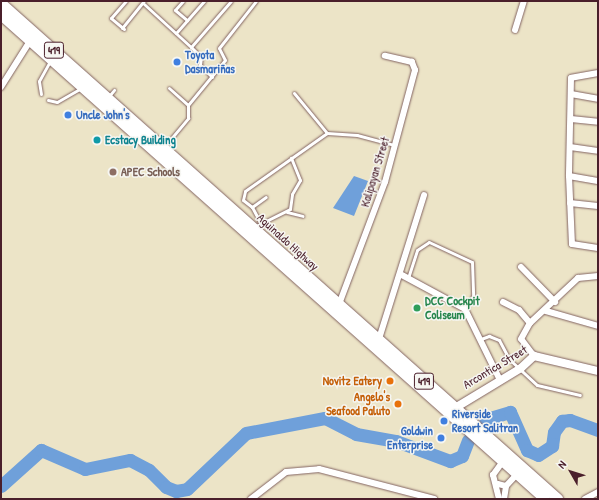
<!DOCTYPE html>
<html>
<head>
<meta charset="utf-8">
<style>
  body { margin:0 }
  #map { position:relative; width:599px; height:500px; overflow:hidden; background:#ece4c7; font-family:"Patrick Hand",sans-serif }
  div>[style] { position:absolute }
  .water>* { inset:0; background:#6fa0da }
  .river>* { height:13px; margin:-6.5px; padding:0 6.5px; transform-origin:6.5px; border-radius:6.5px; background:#6fa0da }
  .roads { filter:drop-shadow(0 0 1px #836462) drop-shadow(0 0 1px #836462) }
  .service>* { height:3px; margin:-1.5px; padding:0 1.5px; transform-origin:1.5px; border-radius:1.5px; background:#fff }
  .minor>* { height:6px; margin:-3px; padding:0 3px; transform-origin:3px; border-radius:3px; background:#fff }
  .tertiary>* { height:8px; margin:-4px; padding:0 4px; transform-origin:4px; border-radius:4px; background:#fff }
  .trunk>* { height:10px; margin:-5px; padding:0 5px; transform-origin:5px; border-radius:5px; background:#fff }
  .dots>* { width:11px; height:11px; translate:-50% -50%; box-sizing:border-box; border:2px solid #f6f6f2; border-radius:50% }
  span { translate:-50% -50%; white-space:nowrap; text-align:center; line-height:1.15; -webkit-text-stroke:3px #f6f6f2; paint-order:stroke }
  .shield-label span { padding:1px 3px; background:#f6f6f2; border:1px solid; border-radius:3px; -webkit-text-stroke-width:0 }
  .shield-label { font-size:11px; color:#4a1f2b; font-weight:700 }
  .shop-label { font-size:12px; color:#366cbe; font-weight:700 }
  .left { translate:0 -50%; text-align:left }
  .right { translate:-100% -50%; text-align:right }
  .culture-label { font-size:12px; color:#0d838f; font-weight:700 }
  .education-label { font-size:12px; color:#785e54; font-weight:700 }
  .street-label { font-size:12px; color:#4a1f2b }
  .leisure-label { font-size:12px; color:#27864d; font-weight:700 }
  .food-label { font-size:12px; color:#c56008; font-weight:700 }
  .frame { position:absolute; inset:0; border:2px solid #4a1f2b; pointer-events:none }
  .north { position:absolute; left:551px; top:452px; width:40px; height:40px; -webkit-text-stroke:3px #f6f6f2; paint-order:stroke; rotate:309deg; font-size:11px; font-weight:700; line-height:16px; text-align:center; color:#4a1f2b }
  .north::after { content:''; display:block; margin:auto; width:14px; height:18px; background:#4a1f2b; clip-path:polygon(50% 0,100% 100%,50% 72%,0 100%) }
</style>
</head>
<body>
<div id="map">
  <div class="water">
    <div style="clip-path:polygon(354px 176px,368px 181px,354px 216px,333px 208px)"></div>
  </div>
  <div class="river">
    <div style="left:481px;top:427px;width:13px;rotate:-45deg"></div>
    <div style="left:490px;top:418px;width:21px;rotate:-17deg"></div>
    <div style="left:510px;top:412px;width:42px;rotate:65.9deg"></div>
    <div style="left:527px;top:450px;width:12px;rotate:24deg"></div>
    <div style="left:538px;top:455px;width:17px;rotate:-33deg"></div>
    <div style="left:552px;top:446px;width:14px;rotate:-82deg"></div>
    <div style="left:554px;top:432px;width:14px;rotate:-54deg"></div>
    <div style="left:562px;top:421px;width:8px;rotate:-7deg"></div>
    <div style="left:570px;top:420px;width:30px;rotate:20deg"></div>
    <div style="left:1px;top:486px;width:54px;rotate:-42deg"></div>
    <div style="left:41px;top:450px;width:48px;rotate:23.4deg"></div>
    <div style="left:85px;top:469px;width:46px;rotate:-11.3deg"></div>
    <div style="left:130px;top:460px;width:21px;rotate:28deg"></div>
    <div style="left:149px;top:470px;width:24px;rotate:45deg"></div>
    <div style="left:166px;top:487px;width:11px;rotate:22deg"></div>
    <div style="left:176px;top:491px;width:11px;rotate:-10deg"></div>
    <div style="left:187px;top:489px;width:81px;rotate:-43.5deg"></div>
    <div style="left:246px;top:433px;width:80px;rotate:-10.8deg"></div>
    <div style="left:325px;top:418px;width:35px;rotate:27deg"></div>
    <div style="left:356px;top:434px;width:41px;rotate:9.9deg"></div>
    <div style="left:396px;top:441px;width:58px;rotate:20.3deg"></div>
    <div style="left:450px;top:461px;width:13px;rotate:-23deg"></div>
    <div style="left:462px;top:456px;width:17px;rotate:-69deg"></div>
  </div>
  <div class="roads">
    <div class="service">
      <div style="left:183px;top:1px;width:12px;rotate:132deg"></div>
      <div style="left:175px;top:10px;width:16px;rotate:40deg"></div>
      <div style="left:144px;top:4px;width:64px;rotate:42.5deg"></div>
      <div style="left:191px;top:47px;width:14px;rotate:45deg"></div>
      <div style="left:201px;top:57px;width:8px;rotate:97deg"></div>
      <div style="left:200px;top:65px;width:17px;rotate:45deg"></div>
      <div style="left:122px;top:28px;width:35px;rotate:-51deg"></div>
      <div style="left:124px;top:29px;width:17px;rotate:-140deg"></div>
      <div style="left:111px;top:18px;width:23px;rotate:-49deg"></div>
      <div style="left:176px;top:33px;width:43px;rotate:-48.8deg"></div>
      <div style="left:191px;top:47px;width:61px;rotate:-49deg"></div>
      <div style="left:169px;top:88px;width:25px;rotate:42deg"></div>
      <div style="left:294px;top:93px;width:52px;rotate:50.5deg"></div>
      <div style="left:41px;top:94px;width:13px;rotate:-99deg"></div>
      <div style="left:39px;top:81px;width:23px;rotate:-61deg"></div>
      <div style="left:109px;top:96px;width:8px;rotate:-50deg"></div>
      <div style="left:48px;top:100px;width:9px;rotate:13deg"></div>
      <div style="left:57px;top:102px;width:28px;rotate:-30deg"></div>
      <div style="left:164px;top:147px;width:38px;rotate:-50deg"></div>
      <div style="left:188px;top:118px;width:13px;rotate:-90deg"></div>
      <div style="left:188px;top:105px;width:58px;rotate:-50.6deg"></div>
      <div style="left:225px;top:60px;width:13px;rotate:-117deg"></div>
      <div style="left:219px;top:48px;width:60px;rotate:-51.8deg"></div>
      <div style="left:252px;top:207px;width:11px;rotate:-142deg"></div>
      <div style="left:243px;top:200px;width:9px;rotate:-77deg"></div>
      <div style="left:245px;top:191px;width:100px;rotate:-35.3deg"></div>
      <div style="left:327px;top:133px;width:30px;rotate:4deg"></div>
      <div style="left:357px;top:135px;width:38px;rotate:15deg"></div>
      <div style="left:287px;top:212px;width:16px;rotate:14deg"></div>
      <div style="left:260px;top:222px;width:17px;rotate:-118deg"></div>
      <div style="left:252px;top:207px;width:17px;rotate:-36deg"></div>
      <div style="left:254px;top:227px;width:40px;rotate:-26.6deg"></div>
      <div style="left:290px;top:209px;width:15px;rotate:-82deg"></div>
      <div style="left:292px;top:194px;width:16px;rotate:-60deg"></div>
      <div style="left:300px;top:180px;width:24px;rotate:-112deg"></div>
      <div style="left:408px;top:278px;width:29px;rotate:-72deg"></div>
      <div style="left:417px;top:250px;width:14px;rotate:-34deg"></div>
      <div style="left:429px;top:242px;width:47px;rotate:24.9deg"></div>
      <div style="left:472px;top:262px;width:34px;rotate:88deg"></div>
      <div style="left:473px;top:296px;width:15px;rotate:122deg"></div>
      <div style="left:481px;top:339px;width:9px;rotate:-21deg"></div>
      <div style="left:489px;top:336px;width:11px;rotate:22deg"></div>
      <div style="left:499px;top:340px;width:21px;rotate:62deg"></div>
      <div style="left:509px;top:359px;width:38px;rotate:43deg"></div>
      <div style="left:537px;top:385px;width:44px;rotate:13.1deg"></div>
    </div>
    <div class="minor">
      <div style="left:515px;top:30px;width:30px;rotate:-73deg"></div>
      <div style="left:598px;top:73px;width:27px;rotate:170deg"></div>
      <div style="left:571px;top:78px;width:98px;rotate:91.2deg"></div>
      <div style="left:569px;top:176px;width:68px;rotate:87.5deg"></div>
      <div style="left:572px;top:244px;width:26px;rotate:9deg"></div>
      <div style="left:1px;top:87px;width:54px;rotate:-57.8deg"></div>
      <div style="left:571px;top:94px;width:27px;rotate:10deg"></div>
      <div style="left:571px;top:119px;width:27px;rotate:6deg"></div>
      <div style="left:570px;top:147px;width:28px;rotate:8deg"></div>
      <div style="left:569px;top:176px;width:29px;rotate:10deg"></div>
      <div style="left:570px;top:203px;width:28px;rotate:6deg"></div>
      <div style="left:521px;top:267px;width:49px;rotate:45.8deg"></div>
      <div style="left:400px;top:274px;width:74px;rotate:28.3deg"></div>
      <div style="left:465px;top:309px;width:79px;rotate:63.8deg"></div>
      <div style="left:503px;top:302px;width:18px;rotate:27deg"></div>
      <div style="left:519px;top:310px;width:17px;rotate:50deg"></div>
      <div style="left:338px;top:307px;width:134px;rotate:-69.4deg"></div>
      <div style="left:385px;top:182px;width:116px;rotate:-75deg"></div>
      <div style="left:415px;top:70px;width:9px;rotate:-111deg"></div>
      <div style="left:412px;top:62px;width:28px;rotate:-167deg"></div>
      <div style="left:546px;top:311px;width:54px;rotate:16.1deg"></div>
      <div style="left:378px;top:342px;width:154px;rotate:-72.6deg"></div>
      <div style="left:534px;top:356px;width:21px;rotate:-127deg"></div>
      <div style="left:521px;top:339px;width:18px;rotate:-61deg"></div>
      <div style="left:530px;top:323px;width:66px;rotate:-43.2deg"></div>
      <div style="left:578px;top:278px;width:20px;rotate:-6deg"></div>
      <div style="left:498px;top:484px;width:8px;rotate:14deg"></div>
      <div style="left:506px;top:486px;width:16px;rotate:-47deg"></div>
      <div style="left:251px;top:499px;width:44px;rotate:-37.6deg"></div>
      <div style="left:286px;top:472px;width:33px;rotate:-5deg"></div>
      <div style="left:319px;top:469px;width:119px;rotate:14.6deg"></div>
      <div style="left:499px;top:499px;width:25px;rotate:-104deg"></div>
      <div style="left:493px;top:475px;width:17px;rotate:-54deg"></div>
      <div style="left:504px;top:499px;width:13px;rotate:-81deg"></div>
      <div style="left:585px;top:499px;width:15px;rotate:-28deg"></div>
    </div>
    <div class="tertiary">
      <div style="left:455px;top:408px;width:77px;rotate:-31.2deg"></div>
      <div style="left:521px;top:368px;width:18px;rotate:-43deg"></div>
      <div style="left:534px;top:356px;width:66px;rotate:13.2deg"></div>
    </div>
    <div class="trunk">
      <div style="left:1px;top:3px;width:746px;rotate:41.68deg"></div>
      <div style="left:1px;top:15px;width:728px;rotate:41.66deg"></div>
    </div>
  </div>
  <div class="dots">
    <div style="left:177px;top:62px;background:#3f7fe0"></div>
    <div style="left:68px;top:115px;background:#3f7fe0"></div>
    <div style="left:97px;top:140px;background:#0f9aa8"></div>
    <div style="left:113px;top:172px;background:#8d6e63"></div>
    <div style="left:417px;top:308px;background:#2e9e5b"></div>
    <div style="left:390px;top:381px;background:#e8710a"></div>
    <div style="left:398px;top:404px;background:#e8710a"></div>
    <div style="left:444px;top:421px;background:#3f7fe0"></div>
    <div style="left:441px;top:438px;background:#3f7fe0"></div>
  </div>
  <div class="shield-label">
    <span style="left:54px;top:50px">419</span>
    <span style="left:424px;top:381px">419</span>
  </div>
  <div class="shop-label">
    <span class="left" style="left:185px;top:62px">Toyota<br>Dasmariñas</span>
    <span class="left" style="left:76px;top:115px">Uncle John's</span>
    <span class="left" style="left:452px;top:421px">Riverside<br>Resort Salitran</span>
    <span class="right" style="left:433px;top:438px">Goldwin<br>Enterprise</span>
  </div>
  <div class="culture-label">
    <span class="left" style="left:105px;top:140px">Ecstacy Building</span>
  </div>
  <div class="education-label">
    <span class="left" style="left:121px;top:172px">APEC Schools</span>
  </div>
  <div class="street-label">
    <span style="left:375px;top:172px;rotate:-73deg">Kalipayan Street</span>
    <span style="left:288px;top:242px;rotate:42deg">Aguinaldo Highway</span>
    <span style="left:495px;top:367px;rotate:-31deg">Arcontica Street</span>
  </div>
  <div class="leisure-label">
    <span class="left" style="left:425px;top:308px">DCC Cockpit<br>Coliseum</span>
  </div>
  <div class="food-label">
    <span class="right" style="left:382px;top:381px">Novitz Eatery</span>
    <span class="right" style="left:390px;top:404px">Angelo's<br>Seafood Paluto</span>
  </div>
  <div class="frame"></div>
  <div class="north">N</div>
</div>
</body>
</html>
